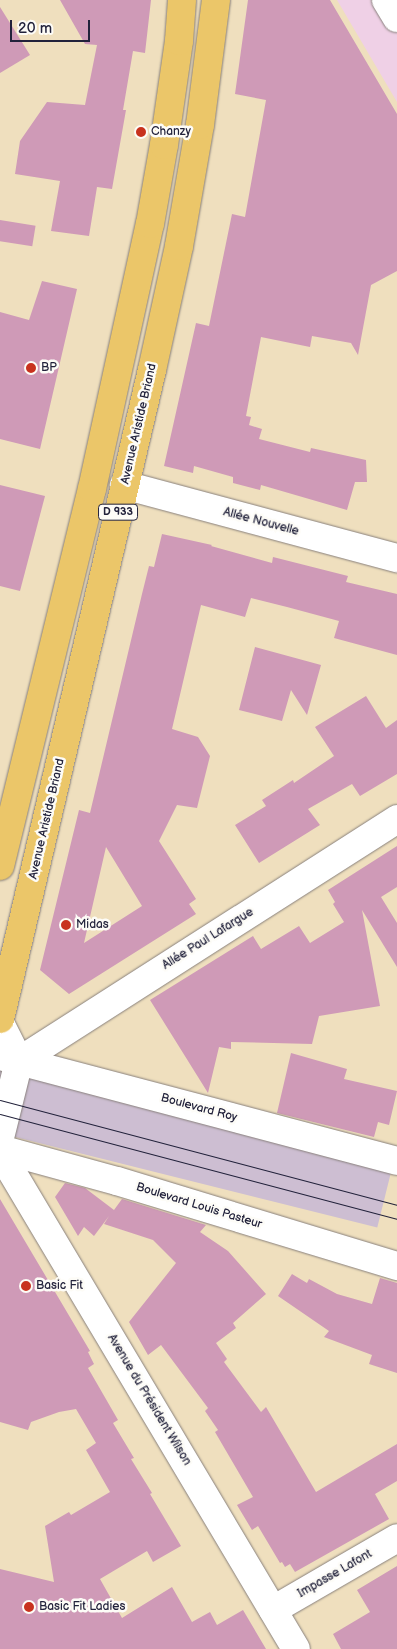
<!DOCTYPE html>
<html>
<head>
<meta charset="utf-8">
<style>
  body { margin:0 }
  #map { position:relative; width:397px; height:1649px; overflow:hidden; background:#efdfbe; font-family:"Balsamiq Sans",sans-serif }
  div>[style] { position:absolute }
  .built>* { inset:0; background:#efd0e6 }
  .industrial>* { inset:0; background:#cdbed2; transform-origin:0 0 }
  .building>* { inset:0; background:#cf9ab7; transform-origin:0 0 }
  .roads { filter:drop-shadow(0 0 1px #88807c) drop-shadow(0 0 1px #88807c) }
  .minor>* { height:28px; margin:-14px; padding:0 14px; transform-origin:14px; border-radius:14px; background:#fff }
  .major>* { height:28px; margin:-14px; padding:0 14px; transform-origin:14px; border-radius:14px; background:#ebc669 }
  .tram>* { height:1px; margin:-0.5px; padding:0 0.5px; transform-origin:0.5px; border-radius:0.5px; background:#22223b }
  .dots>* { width:14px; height:14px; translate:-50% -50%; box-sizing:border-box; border:2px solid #fdfcf7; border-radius:50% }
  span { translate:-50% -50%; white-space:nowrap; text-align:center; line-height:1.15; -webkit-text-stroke:5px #fdfcf7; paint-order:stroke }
  .shield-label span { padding:1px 4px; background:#fdfcf7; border:1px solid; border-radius:4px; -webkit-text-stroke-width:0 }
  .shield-label { font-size:11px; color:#22223b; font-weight:700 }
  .poi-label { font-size:12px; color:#22223b }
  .left { translate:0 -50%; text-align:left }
  .street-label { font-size:12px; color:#22223b }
  .scale { position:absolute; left:10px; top:20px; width:80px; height:22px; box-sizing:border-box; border:2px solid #22223b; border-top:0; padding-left:6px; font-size:15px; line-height:18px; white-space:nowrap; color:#22223b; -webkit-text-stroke:4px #fdfcf7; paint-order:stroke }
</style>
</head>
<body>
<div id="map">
  <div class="built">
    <div style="clip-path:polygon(337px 0,397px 0,397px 102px)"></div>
  </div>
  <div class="industrial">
    <div style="left:0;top:1054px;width:408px;height:77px;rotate:14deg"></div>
  </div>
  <div class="building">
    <div style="clip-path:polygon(60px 0,151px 0,145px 53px,133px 51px,123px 110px,126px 110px,112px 189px,97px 187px,89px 236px,51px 231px,60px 181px,15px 174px,20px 141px,47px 102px,85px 105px,97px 45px,85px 44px)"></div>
    <div style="clip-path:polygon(248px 0,330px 0,397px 114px,397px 271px,371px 285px,358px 355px,351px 343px,312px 336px,310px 347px,261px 337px,246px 416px,251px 417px,249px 425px,262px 429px,259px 439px,310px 452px,311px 448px,366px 460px,367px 482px,355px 482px,347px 510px,261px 485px,260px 490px,233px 483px,233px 477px,194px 466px,193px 473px,164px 466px,196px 323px,209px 326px,232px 214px,245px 217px,266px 100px,235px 94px)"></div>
    <div style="clip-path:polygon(0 7px,30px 55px,0 73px)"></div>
    <div style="left:0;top:220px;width:36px;height:21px;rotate:9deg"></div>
    <div style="clip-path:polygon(42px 281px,77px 289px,40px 449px,0 439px,0 312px,29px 320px)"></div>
    <div style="clip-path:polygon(0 485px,45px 496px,20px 591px,0 586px)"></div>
    <div style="clip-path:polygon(evenodd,162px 534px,212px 545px,211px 546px,272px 563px,273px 557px,348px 576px,346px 582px,397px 594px,397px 655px,334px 638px,339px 621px,287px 607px,251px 598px,245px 617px,201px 605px,172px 729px,198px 737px,210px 756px,197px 808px,177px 805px,159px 841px,196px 899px,189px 904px,196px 914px,69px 994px,40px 970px,79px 810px,90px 813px,142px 594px,149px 566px,154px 567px,162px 534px,106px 847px,142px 906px,84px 943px,106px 847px)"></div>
    <div style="clip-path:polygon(255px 647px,321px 665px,307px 715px,291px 690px,282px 721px,239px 710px)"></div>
    <div style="clip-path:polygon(366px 696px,386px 728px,397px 720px,397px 774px,360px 796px,352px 784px,308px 809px,320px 825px,259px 863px,235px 825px,266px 806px,262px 800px,293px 780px,294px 783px,334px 756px,315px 727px)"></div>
    <div style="clip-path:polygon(397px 846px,397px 887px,381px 897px,397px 923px,397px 967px,362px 910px,380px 1006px,319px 1016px,312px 1044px,231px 1042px,231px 1049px,219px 1047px,208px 1093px,150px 1000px,253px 936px,261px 949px,299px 926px,310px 943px,344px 922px,333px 904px,335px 902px,328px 890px)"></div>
    <div style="clip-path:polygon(291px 1053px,347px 1069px,344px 1079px,397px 1091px,389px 1125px,378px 1122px,374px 1137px,277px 1113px)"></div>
    <div style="clip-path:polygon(65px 1183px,85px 1188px,114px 1210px,122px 1199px,206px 1225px,200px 1232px,228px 1251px,266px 1294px,233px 1323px,236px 1328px,216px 1343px,227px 1359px,224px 1362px,261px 1412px,266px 1407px,316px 1492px,397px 1444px,397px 1481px,375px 1494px,389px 1519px,295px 1572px,290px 1564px,285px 1567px,282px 1562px,280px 1563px,258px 1526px,252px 1530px,237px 1505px,253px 1497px,215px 1432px,218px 1430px,205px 1411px,208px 1408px,161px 1345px,148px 1355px,129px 1322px,176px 1263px,153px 1240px,104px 1224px,109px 1216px,94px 1236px,84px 1227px,78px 1236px,55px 1197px)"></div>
    <div style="clip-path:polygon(0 1199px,90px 1351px,88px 1352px,94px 1364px,88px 1368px,118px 1420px,113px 1423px,134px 1458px,131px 1459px,152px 1493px,150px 1494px,181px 1546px,153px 1562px,147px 1551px,100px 1579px,122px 1618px,172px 1587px,192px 1622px,210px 1612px,217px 1625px,243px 1610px,266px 1649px,0 1649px,0 1569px,54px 1582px,45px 1526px,69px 1512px,71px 1515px,110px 1492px,86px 1450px,96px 1443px,76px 1409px,59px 1412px,31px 1422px,28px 1430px,0 1422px)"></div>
    <div style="clip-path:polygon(292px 1274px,307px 1283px,309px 1279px,337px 1294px,372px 1304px,380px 1278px,397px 1283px,397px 1373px,369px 1364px,372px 1355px,324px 1337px,329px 1331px,278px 1296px)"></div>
    <div style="clip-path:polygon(397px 1566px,397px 1649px,341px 1649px,333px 1634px,370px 1612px,357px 1590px)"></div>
  </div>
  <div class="roads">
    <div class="minor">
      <div style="left:386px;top:0;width:21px;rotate:59deg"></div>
      <div style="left:124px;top:485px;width:283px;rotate:15deg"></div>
      <div style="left:0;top:1023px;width:42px;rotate:63.4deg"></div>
      <div style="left:19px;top:1061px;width:79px;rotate:103.9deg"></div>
      <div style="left:0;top:1056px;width:411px;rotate:14.8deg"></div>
      <div style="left:19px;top:1061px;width:449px;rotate:-32.6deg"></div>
      <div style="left:0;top:1149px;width:121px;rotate:15.3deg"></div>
      <div style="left:117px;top:1181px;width:293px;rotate:16.9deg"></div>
      <div style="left:0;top:1152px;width:578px;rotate:59.22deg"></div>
      <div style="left:273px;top:1610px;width:143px;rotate:-30.1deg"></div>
    </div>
    <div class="major">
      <div style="left:0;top:866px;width:388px;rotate:-76.3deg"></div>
      <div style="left:92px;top:489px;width:271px;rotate:-77.7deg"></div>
      <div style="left:150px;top:224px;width:80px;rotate:-80deg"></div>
      <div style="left:164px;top:145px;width:105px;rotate:-81.8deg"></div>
      <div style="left:179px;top:41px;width:41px;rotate:-85.8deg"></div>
      <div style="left:0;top:1019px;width:667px;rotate:-76.82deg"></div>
      <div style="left:152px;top:370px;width:127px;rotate:-77.7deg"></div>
      <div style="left:179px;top:246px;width:123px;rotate:-80.2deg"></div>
      <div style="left:200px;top:125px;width:126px;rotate:-82.7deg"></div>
    </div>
  </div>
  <div class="tram">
    <div style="left:0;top:1100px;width:411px;rotate:14.8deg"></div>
    <div style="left:0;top:1114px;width:411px;rotate:14.8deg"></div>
  </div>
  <div class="dots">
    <div style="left:141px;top:132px;background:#c8321e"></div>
    <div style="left:31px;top:368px;background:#c8321e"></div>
    <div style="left:66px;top:925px;background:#c8321e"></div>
    <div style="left:26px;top:1286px;background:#c8321e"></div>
    <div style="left:29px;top:1607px;background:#c8321e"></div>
  </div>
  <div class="shield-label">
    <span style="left:118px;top:512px">D 933</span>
  </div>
  <div class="poi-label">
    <span class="left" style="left:151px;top:132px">Chanzy</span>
    <span class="left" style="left:41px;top:368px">BP</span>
    <span class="left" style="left:76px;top:925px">Midas</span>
    <span class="left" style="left:36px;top:1286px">Basic Fit</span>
    <span class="left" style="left:39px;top:1607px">Basic Fit Ladies</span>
  </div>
  <div class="street-label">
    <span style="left:139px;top:424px;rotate:-77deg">Avenue Aristide Briand</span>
    <span style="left:261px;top:522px;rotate:15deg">Allée Nouvelle</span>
    <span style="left:47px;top:819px;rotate:-77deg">Avenue Aristide Briand</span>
    <span style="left:208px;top:939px;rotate:-32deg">Allée Paul Lafargue</span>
    <span style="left:199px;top:1108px;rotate:15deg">Boulevard Roy</span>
    <span style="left:199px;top:1206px;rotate:17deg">Boulevard Louis Pasteur</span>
    <span style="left:149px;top:1400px;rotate:59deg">Avenue du Président Wilson</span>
    <span style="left:335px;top:1574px;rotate:-30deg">Impasse Lafont</span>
  </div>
  <div class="scale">20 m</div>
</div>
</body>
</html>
